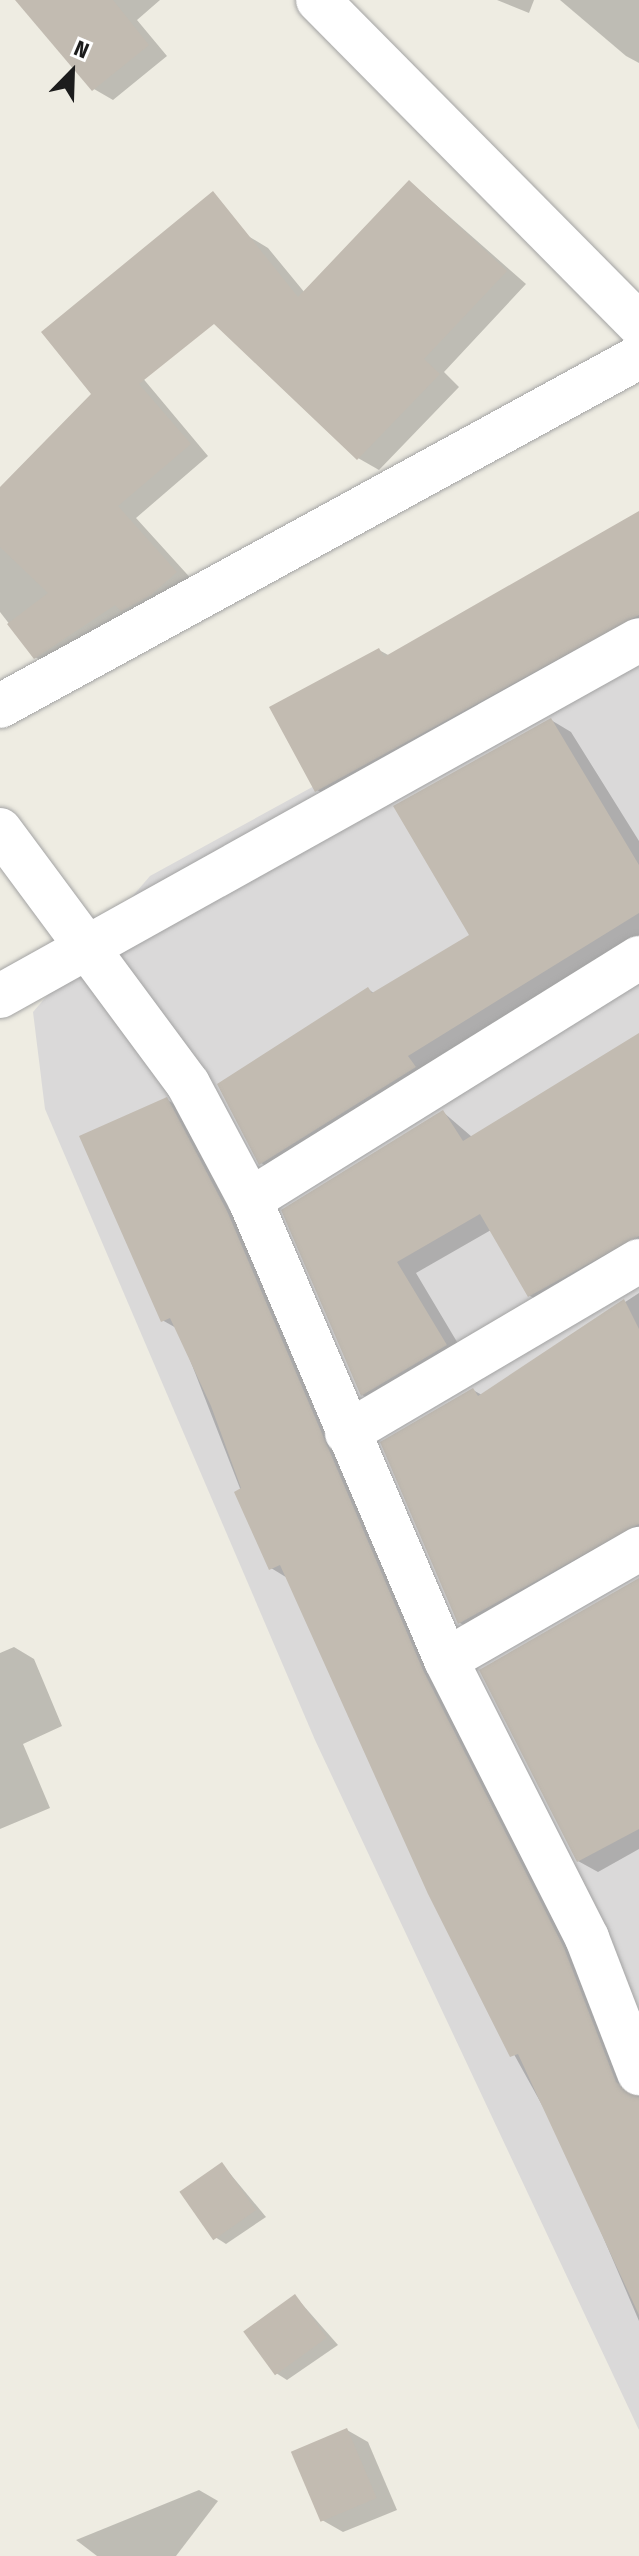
<!DOCTYPE html>
<html>
<head>
<meta charset="utf-8">
<style>
  body { margin:0 }
  #map { position:relative; width:639px; height:2556px; overflow:hidden; background:#eeece2; font-family:"Fira Sans Condensed",sans-serif }
  div>[style] { position:absolute }
  .residential>* { inset:0; background:#dad9d9 }
  .shadow>* { inset:0; background:#0003 }
  .building>* { inset:0; background:#c2bbb1; transform-origin:0 0 }
  .roads { filter:drop-shadow(0 0 2px #a3a3a3) drop-shadow(0 0 2px #a3a3a3) }
  .minor>* { height:44px; margin:-22px; padding:0 22px; transform-origin:22px; border-radius:22px; background:#fff }
  span { translate:-50% -50%; white-space:nowrap; text-align:center; line-height:1.15; -webkit-text-stroke:6px #fff; paint-order:stroke }
  .north { position:absolute; left:32px; top:32px; width:80px; height:80px; -webkit-text-stroke:6px #fff; paint-order:stroke; rotate:23deg; font-size:22px; font-weight:700; line-height:32px; text-align:center; color:#1c1c1c }
  .north::after { content:''; display:block; margin:auto; width:28px; height:36px; background:#1c1c1c; clip-path:polygon(50% 0,100% 100%,50% 72%,0 100%) }
</style>
</head>
<body>
<div id="map">
  <div class="residential">
    <div style="clip-path:polygon(639px 608px,639px 2430px,315px 1740px,45px 1109px,33px 1012px,150px 876px)"></div>
  </div>
  <div class="shadow">
    <div style="clip-path:polygon(19px 0,160px 0,137px 20px,167px 56px,113px 100px,94px 89px)"></div>
    <div style="clip-path:polygon(497px 0,534px 0,529px 13px)"></div>
    <div style="clip-path:polygon(560px 0,639px 0,639px 63px,626px 56px)"></div>
    <div style="clip-path:polygon(410px 182px,526px 284px,444px 372px,459px 387px,379px 470px,358px 458px,248px 236px,268px 248px,305px 293px)"></div>
    <div style="clip-path:polygon(141px 376px,208px 456px,136px 518px,195px 583px,54px 668px,35px 657px,0 612px,0 490px)"></div>
    <div style="clip-path:polygon(639px 528px,639px 638px,337px 802px,317px 790px,379px 650px,390px 656px)"></div>
    <div style="clip-path:polygon(551px 720px,571px 732px,639px 841px,639px 935px,281px 1175px,261px 1163px,368px 989px,375px 994px,471px 936px)"></div>
    <div style="clip-path:polygon(639px 1036px,639px 1255px,550px 1307px,530px 1296px,491px 1230px,416px 1273px,466px 1357px,382px 1406px,362px 1395px,284px 1211px,443px 1112px,472px 1137px)"></div>
    <div style="clip-path:polygon(167px 1100px,187px 1111px,584px 1962px,639px 2097px,639px 2321px,563px 2143px,468px 1971px,289px 1579px,271px 1568px,178px 1329px,162px 1320px)"></div>
    <div style="clip-path:polygon(639px 1293px,639px 1543px,480px 1634px,460px 1623px,473px 1390px,482px 1395px)"></div>
    <div style="clip-path:polygon(639px 1580px,639px 1849px,598px 1872px,578px 1861px)"></div>
    <div style="clip-path:polygon(14px 1647px,34px 1659px,62px 1726px,23px 1744px,50px 1808px,0 1829px,0 1653px)"></div>
    <div style="clip-path:polygon(222px 2164px,266px 2217px,226px 2244px,215px 2237px)"></div>
    <div style="clip-path:polygon(295px 2296px,338px 2345px,287px 2380px,276px 2373px)"></div>
    <div style="clip-path:polygon(347px 2430px,368px 2442px,397px 2510px,343px 2532px,322px 2520px)"></div>
    <div style="clip-path:polygon(199px 2490px,218px 2501px,176px 2556px,97px 2556px,76px 2540px)"></div>
  </div>
  <div class="building">
    <div style="clip-path:polygon(15px 0,113px 0,149px 45px,92px 91px)"></div>
    <div style="clip-path:polygon(409px 180px,507px 271px,424px 359px,440px 374px,357px 460px,214px 324px,139px 384px,191px 444px,118px 506px,177px 572px,151px 595px,121px 611px,115px 605px,34px 659px,7px 624px,48px 593px,0 547px,0 487px,91px 394px,41px 332px,213px 191px,298px 297px)"></div>
    <div style="clip-path:polygon(639px 511px,639px 615px,315px 792px,269px 707px,379px 648px,384px 657px)"></div>
    <div style="clip-path:polygon(551px 718px,639px 865px,639px 913px,408px 1056px,416px 1067px,259px 1165px,217px 1084px,368px 987px,372px 993px,469px 935px,393px 806px)"></div>
    <div style="clip-path:polygon(639px 1033px,639px 1236px,528px 1297px,480px 1214px,397px 1262px,447px 1345px,361px 1396px,281px 1210px,443px 1110px,463px 1141px)"></div>
    <div style="clip-path:polygon(167px 1097px,227px 1211px,423px 1670px,564px 1948px,616px 2082px,639px 2097px,639px 2315px,518px 2054px,510px 2057px,428px 1894px,280px 1565px,269px 1570px,234px 1492px,241px 1488px,211px 1406px,170px 1318px,161px 1322px,79px 1136px)"></div>
    <div style="clip-path:polygon(624px 1299px,639px 1329px,639px 1524px,458px 1624px,380px 1442px,473px 1388px,478px 1396px)"></div>
    <div style="clip-path:polygon(639px 1578px,639px 1829px,577px 1862px,479px 1670px)"></div>
    <div style="left:222px;top:2162px;width:59px;height:52px;rotate:55deg"></div>
    <div style="left:295px;top:2294px;width:54px;height:64px;rotate:54deg"></div>
    <div style="left:347px;top:2428px;width:76px;height:61px;rotate:67deg"></div>
  </div>
  <div class="roads">
    <div class="minor">
      <div style="left:318px;top:0;width:456px;rotate:45.3deg"></div>
      <div style="left:0;top:706px;width:728px;rotate:-28.64deg"></div>
      <div style="left:0;top:830px;width:316px;rotate:53.5deg"></div>
      <div style="left:188px;top:1084px;width:132px;rotate:61.9deg"></div>
      <div style="left:250px;top:1200px;width:500px;rotate:66.92deg"></div>
      <div style="left:446px;top:1660px;width:312px;rotate:63.1deg"></div>
      <div style="left:587px;top:1938px;width:145px;rotate:68.9deg"></div>
      <div style="left:0;top:996px;width:731px;rotate:-29.12deg"></div>
      <div style="left:250px;top:1200px;width:458px;rotate:-31.9deg"></div>
      <div style="left:347px;top:1433px;width:339px;rotate:-30.5deg"></div>
      <div style="left:446px;top:1660px;width:223px;rotate:-29.9deg"></div>
    </div>
  </div>
  <div class="north">N</div>
</div>
</body>
</html>
